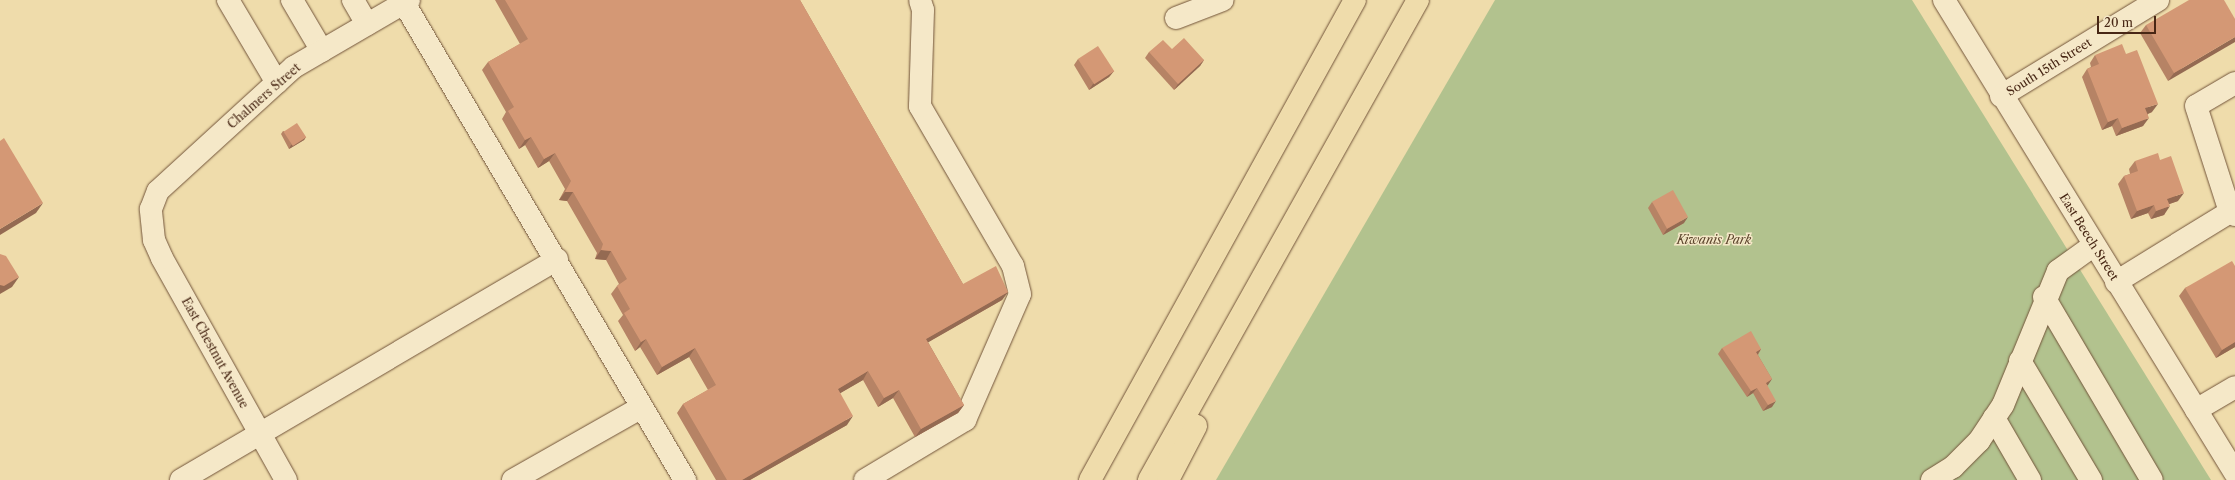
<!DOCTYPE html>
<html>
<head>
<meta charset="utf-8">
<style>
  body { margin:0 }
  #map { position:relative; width:2235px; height:480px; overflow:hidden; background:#efdcab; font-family:"Libre Caslon Text",serif }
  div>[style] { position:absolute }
  .green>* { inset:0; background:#b2c28e }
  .roads { filter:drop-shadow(0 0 1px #72543a) drop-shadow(0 0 1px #72543a) }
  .minor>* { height:22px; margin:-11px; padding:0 11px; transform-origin:11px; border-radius:11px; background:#f5e8c8 }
  .highway>* { height:22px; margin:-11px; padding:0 11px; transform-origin:11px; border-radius:11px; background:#efdcab }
  .wall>* { inset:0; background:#b68365 }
  .shaded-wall>* { inset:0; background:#946a52 }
  .building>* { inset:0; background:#d49875; transform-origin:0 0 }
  span { translate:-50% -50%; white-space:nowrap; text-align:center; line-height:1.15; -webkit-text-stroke:3px #f5e8c8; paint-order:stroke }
  .street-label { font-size:12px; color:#482715 }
  .park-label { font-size:12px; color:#5d462d; font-style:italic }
  .scale { position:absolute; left:2097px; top:16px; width:59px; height:18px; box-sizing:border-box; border:2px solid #482715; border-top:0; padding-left:5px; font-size:12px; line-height:14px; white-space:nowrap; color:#482715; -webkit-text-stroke:3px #f5e8c8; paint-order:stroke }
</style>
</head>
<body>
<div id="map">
  <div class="green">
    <div style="clip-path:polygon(1495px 0,1912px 0,2211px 480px,1216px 480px)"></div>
  </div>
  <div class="roads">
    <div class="minor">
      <div style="left:228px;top:0;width:96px;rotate:59.4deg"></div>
      <div style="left:292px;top:0;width:59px;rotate:59.5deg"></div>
      <div style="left:353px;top:0;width:28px;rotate:60deg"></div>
      <div style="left:1944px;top:0;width:555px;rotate:58.4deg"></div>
      <div style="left:404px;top:3px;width:554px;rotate:59.5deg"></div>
      <div style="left:1176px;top:18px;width:50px;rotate:-21deg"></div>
      <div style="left:2235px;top:83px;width:45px;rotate:149.5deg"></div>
      <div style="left:2196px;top:106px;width:111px;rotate:72.2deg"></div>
      <div style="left:2230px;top:212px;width:6px;rotate:31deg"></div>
      <div style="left:2001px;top:96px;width:184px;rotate:-31.4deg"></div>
      <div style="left:2116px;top:282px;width:134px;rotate:-31.6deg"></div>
      <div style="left:2044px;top:297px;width:212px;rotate:59.5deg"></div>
      <div style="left:2020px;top:361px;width:139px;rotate:59.2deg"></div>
      <div style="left:2196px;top:410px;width:45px;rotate:-30.5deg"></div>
      <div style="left:1994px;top:418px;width:72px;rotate:59.9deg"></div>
      <div style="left:181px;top:480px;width:436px;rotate:-30.4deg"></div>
      <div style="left:286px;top:480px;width:254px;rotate:-119.2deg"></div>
      <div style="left:162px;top:258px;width:20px;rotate:-114deg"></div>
      <div style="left:154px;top:240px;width:31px;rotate:-96deg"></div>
      <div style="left:151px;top:209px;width:19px;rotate:-69deg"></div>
      <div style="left:158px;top:191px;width:184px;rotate:-42.4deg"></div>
      <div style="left:294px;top:67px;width:133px;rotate:-30.2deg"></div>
      <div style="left:513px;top:480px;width:148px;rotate:-29.5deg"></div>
      <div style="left:865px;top:480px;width:117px;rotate:-31deg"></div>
      <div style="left:965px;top:420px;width:137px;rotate:-66.4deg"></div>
      <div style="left:1020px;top:294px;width:29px;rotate:-104deg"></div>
      <div style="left:1013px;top:266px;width:185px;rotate:-120.2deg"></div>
      <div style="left:920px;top:106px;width:96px;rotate:-88.2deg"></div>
      <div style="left:923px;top:10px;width:10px;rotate:-107deg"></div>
      <div style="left:1932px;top:480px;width:25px;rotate:-32deg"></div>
      <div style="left:1953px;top:467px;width:37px;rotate:-45deg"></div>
      <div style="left:1979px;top:441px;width:43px;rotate:-56.3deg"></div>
      <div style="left:2003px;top:405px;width:145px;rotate:-67.7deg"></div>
      <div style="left:2058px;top:271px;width:44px;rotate:-35.8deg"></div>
    </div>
    <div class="highway">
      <div style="left:1090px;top:480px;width:548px;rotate:-61.1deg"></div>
      <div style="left:1149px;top:480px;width:550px;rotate:-60.73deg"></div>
      <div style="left:1168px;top:480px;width:61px;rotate:-62.6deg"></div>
    </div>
  </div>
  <div class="wall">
    <div style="clip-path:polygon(495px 0,800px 0,963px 284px,1008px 292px,1002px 300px,928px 342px,964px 405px,958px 413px,915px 437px,893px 398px,878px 407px,863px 380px,840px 393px,847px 425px,750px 480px,716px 480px,677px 413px,683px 404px,708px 390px,689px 357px,657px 375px,640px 347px,635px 351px,618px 321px,623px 315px,611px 294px,617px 286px,619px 284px,606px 260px,595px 259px,597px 253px,567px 201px,559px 200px,565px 189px,549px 161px,538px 168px,525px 145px,519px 149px,502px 119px,506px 112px,482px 70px,488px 62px,520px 44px)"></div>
    <div style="clip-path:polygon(2235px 19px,2168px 81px,2140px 33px,2146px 25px)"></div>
    <div style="clip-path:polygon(1172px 49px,1204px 60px,1200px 66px,1174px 90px,1145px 58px,1149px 52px)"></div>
    <div style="clip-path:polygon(2095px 55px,2152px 112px,2148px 114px,2143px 126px,2116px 136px,2112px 126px,2102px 130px,2082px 77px,2087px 69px,2091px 67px,2090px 63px)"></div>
    <div style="clip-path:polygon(1078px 59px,1114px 71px,1109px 77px,1089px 90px,1074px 65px)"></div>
    <div style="clip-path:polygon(283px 131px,306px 137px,304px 140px,289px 149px,281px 134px)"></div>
    <div style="clip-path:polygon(2160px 160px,2178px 201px,2169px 204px,2164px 215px,2151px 219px,2148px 213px,2131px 219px,2118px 184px,2124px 176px,2130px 174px,2129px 169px,2135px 161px)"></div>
    <div style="clip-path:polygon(1652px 202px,1684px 223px,1663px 235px,1648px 208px)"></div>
    <div style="clip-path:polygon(2235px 266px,2235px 347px,2216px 358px,2179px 296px,2185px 288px)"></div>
    <div style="clip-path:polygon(1722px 348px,1761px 349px,1758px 355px,1772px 379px,1767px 385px,1772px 407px,1763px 411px,1753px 393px,1747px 397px,1718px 354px)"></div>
  </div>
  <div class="shaded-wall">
    <div style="clip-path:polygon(2235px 37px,2235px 42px,2168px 81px,2174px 73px)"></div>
    <div style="clip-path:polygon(1204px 60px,1200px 66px,1174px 90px,1178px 84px)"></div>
    <div style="clip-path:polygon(1114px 71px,1109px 77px,1089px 90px,1093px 84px)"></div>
    <div style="clip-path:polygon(2158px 104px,2152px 112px,2140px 117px,2145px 108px)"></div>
    <div style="clip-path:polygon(2118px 118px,2112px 126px,2102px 130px,2108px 122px)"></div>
    <div style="clip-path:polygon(2149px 118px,2143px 126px,2116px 136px,2122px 128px)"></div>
    <div style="clip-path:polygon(306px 137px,304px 140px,289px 149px,291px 145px)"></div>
    <div style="clip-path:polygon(531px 137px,525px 145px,519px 149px,525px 140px)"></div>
    <div style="clip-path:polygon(555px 153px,549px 161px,538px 168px,544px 159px)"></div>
    <div style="clip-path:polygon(565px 192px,573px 192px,567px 201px,559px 200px)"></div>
    <div style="clip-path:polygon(2184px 193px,2178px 201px,2161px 207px,2167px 199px)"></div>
    <div style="clip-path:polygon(43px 203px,36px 213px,0 235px,0 229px)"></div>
    <div style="clip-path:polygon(2154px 205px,2148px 213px,2131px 219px,2137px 211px)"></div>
    <div style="clip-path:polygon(2170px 206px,2164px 215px,2151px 219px,2156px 211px)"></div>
    <div style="clip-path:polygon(1688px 217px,1684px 223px,1663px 235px,1667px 229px)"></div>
    <div style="clip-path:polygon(601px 250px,611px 251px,606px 260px,595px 259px)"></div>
    <div style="clip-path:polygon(19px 277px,12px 287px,0 294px,0 285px)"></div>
    <div style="clip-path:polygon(1008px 292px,1002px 300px,920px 347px,926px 339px)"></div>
    <div style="clip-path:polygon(646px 339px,640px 347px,635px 351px,641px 342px)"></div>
    <div style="clip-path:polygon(2235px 342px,2235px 347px,2216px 358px,2222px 350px)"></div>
    <div style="clip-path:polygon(695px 348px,689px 357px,657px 375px,662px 367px)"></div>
    <div style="clip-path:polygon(1761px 349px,1757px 355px,1756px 352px)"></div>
    <div style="clip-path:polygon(868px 371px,863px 380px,832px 398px,838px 389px)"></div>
    <div style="clip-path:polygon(1772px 379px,1768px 385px,1761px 389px,1766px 383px)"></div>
    <div style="clip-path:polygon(1757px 388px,1753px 393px,1747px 397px,1751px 391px)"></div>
    <div style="clip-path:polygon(899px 390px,893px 398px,878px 407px,884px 398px)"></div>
    <div style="clip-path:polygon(1776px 401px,1772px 407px,1763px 411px,1768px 405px)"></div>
    <div style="clip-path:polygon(964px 405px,958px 413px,915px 437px,921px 429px)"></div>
    <div style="clip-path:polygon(853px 416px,847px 425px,750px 480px,742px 480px)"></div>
  </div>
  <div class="building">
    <div style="clip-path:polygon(505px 0,800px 0,963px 284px,996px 266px,1008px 292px,926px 339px,964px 405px,921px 429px,899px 390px,884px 398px,868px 371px,838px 389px,853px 416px,742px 480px,727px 480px,683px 404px,716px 385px,695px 348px,662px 367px,646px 339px,641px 342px,624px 313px,630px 309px,617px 286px,627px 279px,611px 251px,601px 250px,603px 244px,573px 192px,565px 192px,571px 181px,555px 153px,544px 159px,531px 137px,525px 140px,508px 111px,514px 107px,488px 62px,528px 39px)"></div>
    <div style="clip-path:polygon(2189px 0,2224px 0,2235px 19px,2235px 37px,2174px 73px,2146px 25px)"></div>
    <div style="clip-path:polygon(1184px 38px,1204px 60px,1178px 84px,1149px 52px,1163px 40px,1172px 49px)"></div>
    <div style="clip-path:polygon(2122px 44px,2126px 54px,2137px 50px,2158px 104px,2145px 108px,2149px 118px,2122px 128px,2118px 118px,2108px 122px,2087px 69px,2099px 64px,2095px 55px)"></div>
    <div style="left:1098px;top:46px;width:30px;height:24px;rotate:57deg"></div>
    <div style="left:297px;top:123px;width:17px;height:16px;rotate:57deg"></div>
    <div style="clip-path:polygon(4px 138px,43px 203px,0 229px,0 141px)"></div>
    <div style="clip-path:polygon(2158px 153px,2160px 160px,2171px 156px,2184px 193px,2167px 199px,2170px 206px,2156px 211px,2154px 205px,2137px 211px,2124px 176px,2138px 171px,2135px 161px)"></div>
    <div style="left:1673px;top:190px;width:31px;height:24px;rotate:61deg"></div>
    <div style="clip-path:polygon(0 254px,6px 256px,19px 277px,4px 286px,0 285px)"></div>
    <div style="clip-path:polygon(2232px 261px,2235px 266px,2235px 342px,2222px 350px,2185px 288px)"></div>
    <div style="clip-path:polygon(1751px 331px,1761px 349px,1756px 352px,1772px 379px,1766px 383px,1776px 401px,1768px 405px,1757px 388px,1751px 391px,1722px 348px)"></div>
  </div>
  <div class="street-label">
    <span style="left:2049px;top:67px;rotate:-32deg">South 15th Street</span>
    <span style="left:264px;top:96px;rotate:-41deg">Chalmers Street</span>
    <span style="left:2089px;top:237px;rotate:58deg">East Beech Street</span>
    <span style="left:215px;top:353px;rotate:61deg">East Chestnut Avenue</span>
  </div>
  <div class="park-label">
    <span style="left:1714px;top:240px">Kiwanis Park</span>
  </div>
  <div class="scale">20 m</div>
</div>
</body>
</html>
